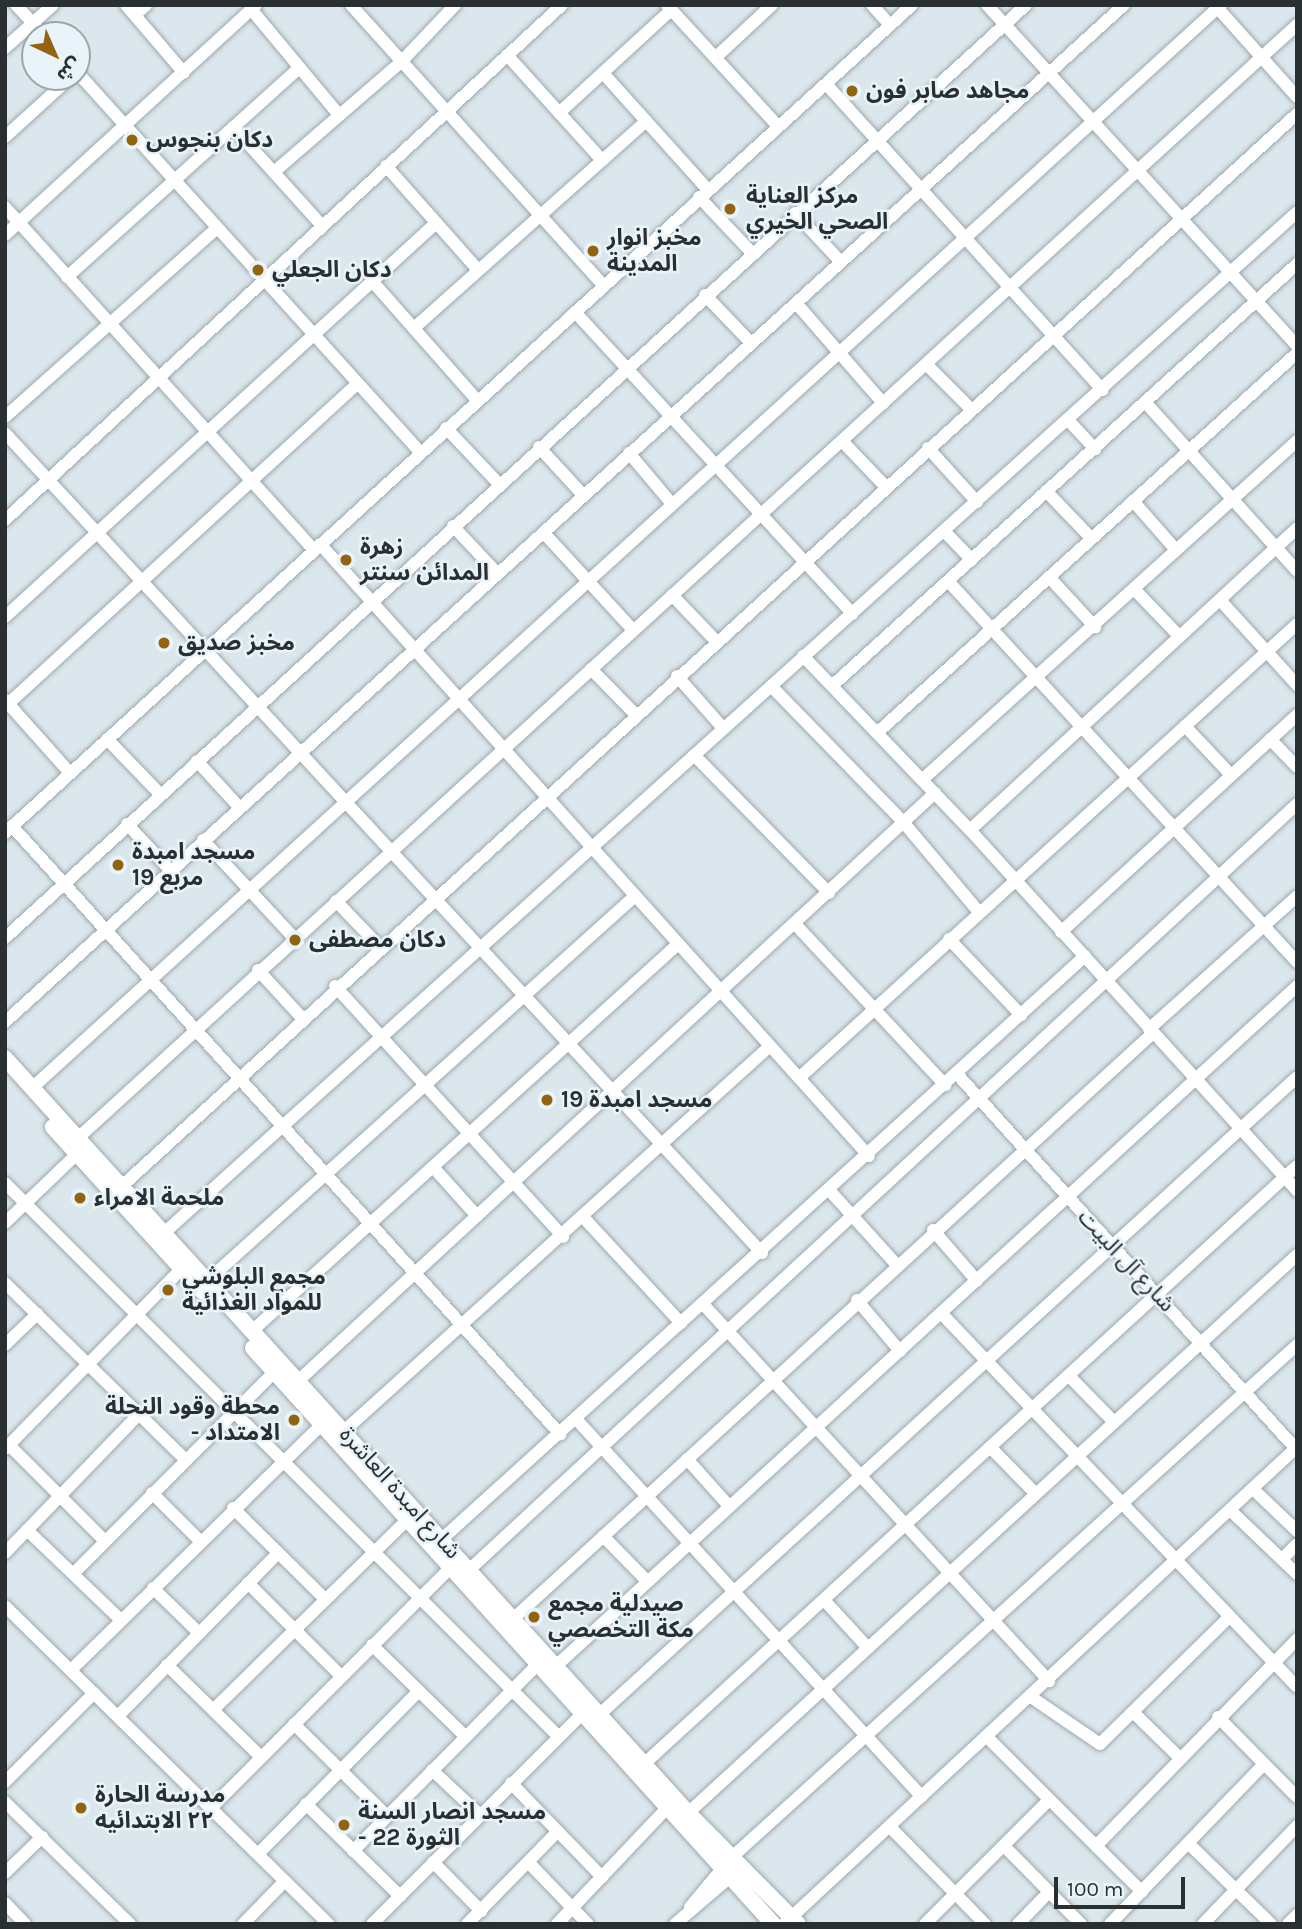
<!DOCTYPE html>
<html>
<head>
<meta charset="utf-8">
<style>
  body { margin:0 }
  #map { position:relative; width:1302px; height:1929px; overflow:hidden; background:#dbe7ed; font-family:Karla,"Noto Sans Arabic",sans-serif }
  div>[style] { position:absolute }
  .roads { filter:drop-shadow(0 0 2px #9da8ad) drop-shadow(0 0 2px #9da8ad) }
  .minor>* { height:12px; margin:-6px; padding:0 6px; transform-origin:6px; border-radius:6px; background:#fff }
  .major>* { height:16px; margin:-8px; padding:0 8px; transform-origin:8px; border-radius:8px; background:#fff }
  .dots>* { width:19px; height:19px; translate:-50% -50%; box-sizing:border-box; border:4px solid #e9f4fa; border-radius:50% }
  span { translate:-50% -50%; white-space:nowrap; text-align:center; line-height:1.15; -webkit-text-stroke:5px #e9f4fa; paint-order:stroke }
  .poi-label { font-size:23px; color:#2a2f31; font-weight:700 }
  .left { translate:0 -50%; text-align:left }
  .right { translate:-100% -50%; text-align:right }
  .street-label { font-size:23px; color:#2a2f31 }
  .frame { position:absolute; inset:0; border:7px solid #2a2f31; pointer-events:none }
  .north { position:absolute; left:21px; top:21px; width:70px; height:70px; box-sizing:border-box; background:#e9f4fa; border:2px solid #9da5aa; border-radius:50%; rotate:136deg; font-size:19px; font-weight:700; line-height:28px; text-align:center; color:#2a2f31 }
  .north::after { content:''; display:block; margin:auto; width:24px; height:32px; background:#926410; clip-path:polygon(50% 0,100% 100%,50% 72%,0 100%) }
  .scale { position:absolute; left:1054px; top:1877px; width:131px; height:32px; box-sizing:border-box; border:4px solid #2a2f31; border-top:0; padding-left:9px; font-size:21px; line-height:24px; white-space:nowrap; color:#2a2f31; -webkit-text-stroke:5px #e9f4fa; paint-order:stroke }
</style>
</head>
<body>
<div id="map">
  <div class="roads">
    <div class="minor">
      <div style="left:16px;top:5px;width:41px;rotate:47deg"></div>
      <div style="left:126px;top:5px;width:89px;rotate:49.5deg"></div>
      <div style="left:351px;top:5px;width:377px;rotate:48deg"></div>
      <div style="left:667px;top:5px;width:164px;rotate:47.5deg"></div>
      <div style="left:872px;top:5px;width:27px;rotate:48deg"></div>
      <div style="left:987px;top:5px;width:461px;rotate:47.7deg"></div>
      <div style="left:1215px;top:5px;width:123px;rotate:48.3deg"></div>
      <div style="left:251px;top:9px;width:138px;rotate:50.3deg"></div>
      <div style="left:135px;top:15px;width:15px;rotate:-42deg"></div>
      <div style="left:5px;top:48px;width:64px;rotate:-41.9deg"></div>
      <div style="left:507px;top:55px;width:142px;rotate:47.9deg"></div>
      <div style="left:716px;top:57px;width:76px;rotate:-42.9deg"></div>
      <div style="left:77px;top:72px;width:512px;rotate:47.93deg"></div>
      <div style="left:603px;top:73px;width:157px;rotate:48.1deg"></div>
      <div style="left:827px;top:85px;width:411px;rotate:47.9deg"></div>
      <div style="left:559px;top:113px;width:152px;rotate:-42.6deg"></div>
      <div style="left:233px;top:127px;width:133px;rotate:48deg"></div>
      <div style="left:5px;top:137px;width:89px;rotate:-42.3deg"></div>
      <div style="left:386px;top:166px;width:139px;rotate:48.5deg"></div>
      <div style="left:274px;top:172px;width:168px;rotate:-40.9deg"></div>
      <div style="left:401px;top:62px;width:79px;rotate:-46.5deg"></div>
      <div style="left:699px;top:197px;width:76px;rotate:46.6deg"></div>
      <div style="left:5px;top:207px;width:462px;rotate:48deg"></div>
      <div style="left:795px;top:213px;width:67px;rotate:46.8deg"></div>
      <div style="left:5px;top:235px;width:340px;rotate:-42.5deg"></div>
      <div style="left:67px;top:277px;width:312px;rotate:-42deg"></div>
      <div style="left:372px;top:281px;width:159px;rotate:48.6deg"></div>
      <div style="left:705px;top:295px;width:66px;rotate:46.2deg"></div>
      <div style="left:796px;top:303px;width:133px;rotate:49deg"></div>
      <div style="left:575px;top:312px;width:410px;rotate:47.4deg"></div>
      <div style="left:414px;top:328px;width:311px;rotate:-41.7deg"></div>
      <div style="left:926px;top:364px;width:64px;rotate:45deg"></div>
      <div style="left:1145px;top:402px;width:227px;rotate:48deg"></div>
      <div style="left:5px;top:417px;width:281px;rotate:-41.7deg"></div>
      <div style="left:1068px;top:420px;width:40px;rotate:47deg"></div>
      <div style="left:446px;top:428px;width:77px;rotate:46.6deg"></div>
      <div style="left:5px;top:433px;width:1116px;rotate:47.29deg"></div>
      <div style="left:842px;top:441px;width:64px;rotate:46.3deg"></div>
      <div style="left:539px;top:447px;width:65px;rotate:47.5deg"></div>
      <div style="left:928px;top:448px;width:73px;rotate:47.8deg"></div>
      <div style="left:629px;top:453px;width:67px;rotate:49.9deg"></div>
      <div style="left:1046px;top:491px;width:66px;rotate:46.2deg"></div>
      <div style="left:1134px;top:502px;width:64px;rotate:48.8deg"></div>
      <div style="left:5px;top:520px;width:759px;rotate:-42.76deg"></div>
      <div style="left:453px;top:526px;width:64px;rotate:46.9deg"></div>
      <div style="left:944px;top:531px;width:40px;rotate:46deg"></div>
      <div style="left:544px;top:533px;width:132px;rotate:47.5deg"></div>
      <div style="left:320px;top:544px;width:822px;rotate:48.11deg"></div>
      <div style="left:1050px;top:578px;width:67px;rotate:47.4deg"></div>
      <div style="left:948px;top:581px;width:517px;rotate:47.51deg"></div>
      <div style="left:1134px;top:589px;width:66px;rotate:46.2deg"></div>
      <div style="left:672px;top:595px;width:64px;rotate:46.3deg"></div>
      <div style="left:1220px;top:600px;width:115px;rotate:47.8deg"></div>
      <div style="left:5px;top:617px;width:584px;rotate:-42.43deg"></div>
      <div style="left:803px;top:656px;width:241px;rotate:46.2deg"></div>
      <div style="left:970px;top:830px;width:487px;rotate:47.8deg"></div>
      <div style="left:591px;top:669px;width:63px;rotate:45.6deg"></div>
      <div style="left:677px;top:676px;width:69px;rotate:48.5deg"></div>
      <div style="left:833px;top:685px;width:627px;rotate:-42.22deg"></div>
      <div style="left:771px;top:686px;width:191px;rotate:45.8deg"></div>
      <div style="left:904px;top:823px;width:116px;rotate:49.9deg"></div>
      <div style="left:5px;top:700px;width:98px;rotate:48.3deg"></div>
      <div style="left:9px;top:703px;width:473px;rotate:-42.5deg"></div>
      <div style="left:1185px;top:726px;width:67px;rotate:46.8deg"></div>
      <div style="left:878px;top:732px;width:565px;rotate:-42.13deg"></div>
      <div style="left:107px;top:739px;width:76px;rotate:46.1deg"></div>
      <div style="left:1270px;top:739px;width:39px;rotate:46deg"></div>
      <div style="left:694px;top:755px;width:193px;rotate:45.6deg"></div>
      <div style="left:197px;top:761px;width:62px;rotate:47.6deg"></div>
      <div style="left:923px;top:779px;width:504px;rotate:-42.11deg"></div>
      <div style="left:127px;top:824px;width:63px;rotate:46.9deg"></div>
      <div style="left:12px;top:826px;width:819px;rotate:47.97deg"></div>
      <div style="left:970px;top:830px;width:445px;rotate:-42.7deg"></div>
      <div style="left:5px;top:833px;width:1228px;rotate:-42.39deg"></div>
      <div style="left:203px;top:840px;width:134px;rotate:47.1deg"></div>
      <div style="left:336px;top:901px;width:62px;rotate:46.3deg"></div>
      <div style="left:796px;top:925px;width:219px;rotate:47deg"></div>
      <div style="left:1061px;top:932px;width:321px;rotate:-42.6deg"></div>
      <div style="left:5px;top:938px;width:1383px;rotate:-42.42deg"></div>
      <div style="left:949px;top:939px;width:105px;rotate:46.5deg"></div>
      <div style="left:258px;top:970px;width:65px;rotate:47.5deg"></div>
      <div style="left:335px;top:986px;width:339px;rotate:47.7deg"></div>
      <div style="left:5px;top:1022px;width:1512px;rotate:-42.27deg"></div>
      <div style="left:1149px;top:1029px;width:199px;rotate:-41.9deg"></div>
      <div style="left:957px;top:1074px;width:504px;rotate:47.89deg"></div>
      <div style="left:799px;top:1078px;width:674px;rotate:-42.35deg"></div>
      <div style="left:32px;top:1088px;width:1608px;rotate:-42.33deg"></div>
      <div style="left:78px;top:1138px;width:1651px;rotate:-42.4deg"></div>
      <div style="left:433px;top:1167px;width:66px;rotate:48.1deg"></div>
      <div style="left:5px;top:1183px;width:782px;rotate:45deg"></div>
      <div style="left:122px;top:1186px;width:1591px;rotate:-42.38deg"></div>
      <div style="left:830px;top:1191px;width:98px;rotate:47.9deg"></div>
      <div style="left:584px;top:1218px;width:143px;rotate:47.3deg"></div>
      <div style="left:5px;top:1223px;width:100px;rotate:-43.8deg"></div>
      <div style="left:933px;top:1230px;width:67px;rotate:49.2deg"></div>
      <div style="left:164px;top:1233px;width:1525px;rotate:-42.02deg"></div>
      <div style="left:207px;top:1281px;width:576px;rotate:-41.97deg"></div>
      <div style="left:5px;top:1283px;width:253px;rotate:44.4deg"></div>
      <div style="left:857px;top:1300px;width:67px;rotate:49.9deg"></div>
      <div style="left:703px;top:1304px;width:512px;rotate:47.46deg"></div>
      <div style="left:941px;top:1313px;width:516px;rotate:46.41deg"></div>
      <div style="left:252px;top:1331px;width:576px;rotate:-42.25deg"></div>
      <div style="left:5px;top:1345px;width:45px;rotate:-44.1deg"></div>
      <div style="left:1069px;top:1376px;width:64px;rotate:45.6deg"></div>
      <div style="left:298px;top:1381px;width:867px;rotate:-42.71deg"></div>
      <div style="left:576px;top:1419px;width:512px;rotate:47.53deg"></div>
      <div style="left:344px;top:1431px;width:574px;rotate:-42.11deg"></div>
      <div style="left:9px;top:1445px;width:136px;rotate:45deg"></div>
      <div style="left:990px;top:1447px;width:64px;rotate:45.6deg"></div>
      <div style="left:5px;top:1449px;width:252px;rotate:-45.6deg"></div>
      <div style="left:687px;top:1459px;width:63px;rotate:48.2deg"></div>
      <div style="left:1253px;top:1489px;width:61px;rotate:43.7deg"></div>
      <div style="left:152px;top:1493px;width:68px;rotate:45deg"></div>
      <div style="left:233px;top:1508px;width:128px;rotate:44.7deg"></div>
      <div style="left:1230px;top:1510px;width:93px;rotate:43.7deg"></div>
      <div style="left:27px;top:1530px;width:130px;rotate:43.8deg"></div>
      <div style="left:603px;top:1536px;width:63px;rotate:45.6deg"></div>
      <div style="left:442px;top:1539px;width:868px;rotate:-42.2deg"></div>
      <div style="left:5px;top:1553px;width:193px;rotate:-46deg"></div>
      <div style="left:1282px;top:1559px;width:21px;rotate:-45deg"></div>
      <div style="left:469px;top:1570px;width:1128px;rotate:-42.77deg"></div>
      <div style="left:74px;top:1573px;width:292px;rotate:-45.1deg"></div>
      <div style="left:248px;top:1583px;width:132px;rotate:45deg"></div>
      <div style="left:153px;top:1588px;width:64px;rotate:44.4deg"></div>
      <div style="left:824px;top:1600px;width:65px;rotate:47.5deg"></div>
      <div style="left:5px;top:1606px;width:454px;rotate:44.5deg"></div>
      <div style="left:513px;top:1619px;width:868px;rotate:-42.48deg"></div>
      <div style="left:372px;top:1645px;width:130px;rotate:44.4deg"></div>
      <div style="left:167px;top:1665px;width:132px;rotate:44.4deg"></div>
      <div style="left:556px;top:1666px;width:1006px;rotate:-42.54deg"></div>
      <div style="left:71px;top:1670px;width:351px;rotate:-44.4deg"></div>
      <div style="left:1031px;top:1697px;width:83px;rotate:34.3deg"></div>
      <div style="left:1100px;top:1744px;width:180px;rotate:-44.5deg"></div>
      <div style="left:214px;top:1709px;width:272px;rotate:-44.4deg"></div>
      <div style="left:1133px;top:1712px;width:66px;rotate:44.4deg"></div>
      <div style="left:600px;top:1714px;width:944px;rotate:-42.42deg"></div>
      <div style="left:118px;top:1716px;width:228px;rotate:-45.5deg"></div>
      <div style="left:1218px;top:1717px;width:112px;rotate:45.4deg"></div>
      <div style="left:294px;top:1724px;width:131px;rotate:44.7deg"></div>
      <div style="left:987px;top:1737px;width:219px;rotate:45deg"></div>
      <div style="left:645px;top:1763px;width:884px;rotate:-42.48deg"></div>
      <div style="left:432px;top:1770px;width:66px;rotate:43.2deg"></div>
      <div style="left:5px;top:1782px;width:126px;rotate:-45deg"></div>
      <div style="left:511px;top:1783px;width:131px;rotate:45.9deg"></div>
      <div style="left:5px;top:1802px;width:175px;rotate:44.3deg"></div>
      <div style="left:306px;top:1804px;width:132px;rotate:44.4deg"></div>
      <div style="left:211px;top:1808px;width:340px;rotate:-45.1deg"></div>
      <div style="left:688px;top:1813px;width:826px;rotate:-42.5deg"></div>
      <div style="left:890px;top:1827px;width:136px;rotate:45.6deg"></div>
      <div style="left:1188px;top:1843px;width:116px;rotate:44.3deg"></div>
      <div style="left:1004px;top:1846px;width:110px;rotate:45.4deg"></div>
      <div style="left:1096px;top:1846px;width:289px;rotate:-45.8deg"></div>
      <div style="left:353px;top:1851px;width:263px;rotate:-45.3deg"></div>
      <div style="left:258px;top:1854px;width:229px;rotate:-45.4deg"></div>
      <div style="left:433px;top:1862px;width:69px;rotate:45.6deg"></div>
      <div style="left:529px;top:1863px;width:85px;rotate:46deg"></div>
      <div style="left:5px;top:1873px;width:52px;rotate:-44.2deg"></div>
      <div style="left:5px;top:1903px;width:29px;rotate:46deg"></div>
      <div style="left:690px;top:1907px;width:64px;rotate:-50.1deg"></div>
      <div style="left:731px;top:1858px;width:764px;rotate:-42.19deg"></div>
      <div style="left:243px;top:1924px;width:60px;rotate:-45.7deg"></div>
      <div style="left:372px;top:1924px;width:298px;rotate:-45deg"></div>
      <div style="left:467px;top:1924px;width:129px;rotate:-45.6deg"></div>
      <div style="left:557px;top:1924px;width:160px;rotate:-46.5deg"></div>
      <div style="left:675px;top:1924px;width:80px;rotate:-40.4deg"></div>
      <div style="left:784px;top:1924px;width:700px;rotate:-42.92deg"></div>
      <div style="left:925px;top:1924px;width:175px;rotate:-45deg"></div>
      <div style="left:1018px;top:1924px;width:45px;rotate:-45.9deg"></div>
      <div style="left:1110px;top:1924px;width:222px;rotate:-46.1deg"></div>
      <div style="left:1203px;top:1924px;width:136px;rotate:-46.2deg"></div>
      <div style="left:1288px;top:1924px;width:13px;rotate:-45deg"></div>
    </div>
    <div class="major">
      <div style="left:5px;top:1058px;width:1018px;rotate:47.87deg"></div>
      <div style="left:688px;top:1813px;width:156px;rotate:45.3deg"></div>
      <div style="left:53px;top:1127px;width:223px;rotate:47.7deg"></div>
      <div style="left:253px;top:1348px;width:776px;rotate:47.92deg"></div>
    </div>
  </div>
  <div class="dots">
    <div style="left:852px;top:91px;background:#926410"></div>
    <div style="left:132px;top:140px;background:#926410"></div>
    <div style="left:730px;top:209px;background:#926410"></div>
    <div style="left:593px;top:251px;background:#926410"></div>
    <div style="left:258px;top:270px;background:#926410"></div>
    <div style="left:346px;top:560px;background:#926410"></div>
    <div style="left:164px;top:643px;background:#926410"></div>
    <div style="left:118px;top:865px;background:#926410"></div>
    <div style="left:295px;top:940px;background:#926410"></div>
    <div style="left:547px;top:1100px;background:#926410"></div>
    <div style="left:80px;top:1198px;background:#926410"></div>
    <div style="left:168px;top:1290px;background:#926410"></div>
    <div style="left:294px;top:1420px;background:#926410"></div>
    <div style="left:534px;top:1617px;background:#926410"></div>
    <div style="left:81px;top:1808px;background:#926410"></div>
    <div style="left:344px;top:1825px;background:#926410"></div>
  </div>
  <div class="poi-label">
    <span class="left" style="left:866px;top:91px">مجاهد صابر فون</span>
    <span class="left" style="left:146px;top:140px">دكان بنجوس</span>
    <span class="left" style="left:746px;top:209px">مركز العناية<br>الصحي الخيري</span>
    <span class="left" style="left:607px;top:251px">مخبز انوار<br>المدينة</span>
    <span class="left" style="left:272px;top:270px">دكان الجعلي</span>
    <span class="left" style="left:360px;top:560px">زهرة<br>المدائن سنتر</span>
    <span class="left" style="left:178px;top:643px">مخبز صديق</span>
    <span class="left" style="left:132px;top:865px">مسجد امبدة<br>مربع 19</span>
    <span class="left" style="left:309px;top:940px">دكان مصطفى</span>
    <span class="left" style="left:561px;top:1100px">مسجد امبدة 19</span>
    <span class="left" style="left:94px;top:1198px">ملحمة الامراء</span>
    <span class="left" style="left:182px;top:1290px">مجمع البلوشي<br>للمواد الغذائية</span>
    <span class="right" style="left:280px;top:1420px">محطة وقود النحلة<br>- الامتداد</span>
    <span class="left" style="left:548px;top:1617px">صيدلية مجمع<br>مكة التخصصي</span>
    <span class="left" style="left:95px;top:1808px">مدرسة الحارة<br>٢٢ الابتدائيه</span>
    <span class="left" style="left:358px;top:1825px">مسجد انصار السنة<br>- الثورة 22</span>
  </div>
  <div class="street-label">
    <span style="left:1126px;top:1261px;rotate:47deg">شارع آل البيت</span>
    <span style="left:400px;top:1493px;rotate:48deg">شارع امبدة العاشرة</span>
  </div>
  <div class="frame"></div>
  <div class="north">ش</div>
  <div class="scale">100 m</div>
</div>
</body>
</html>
